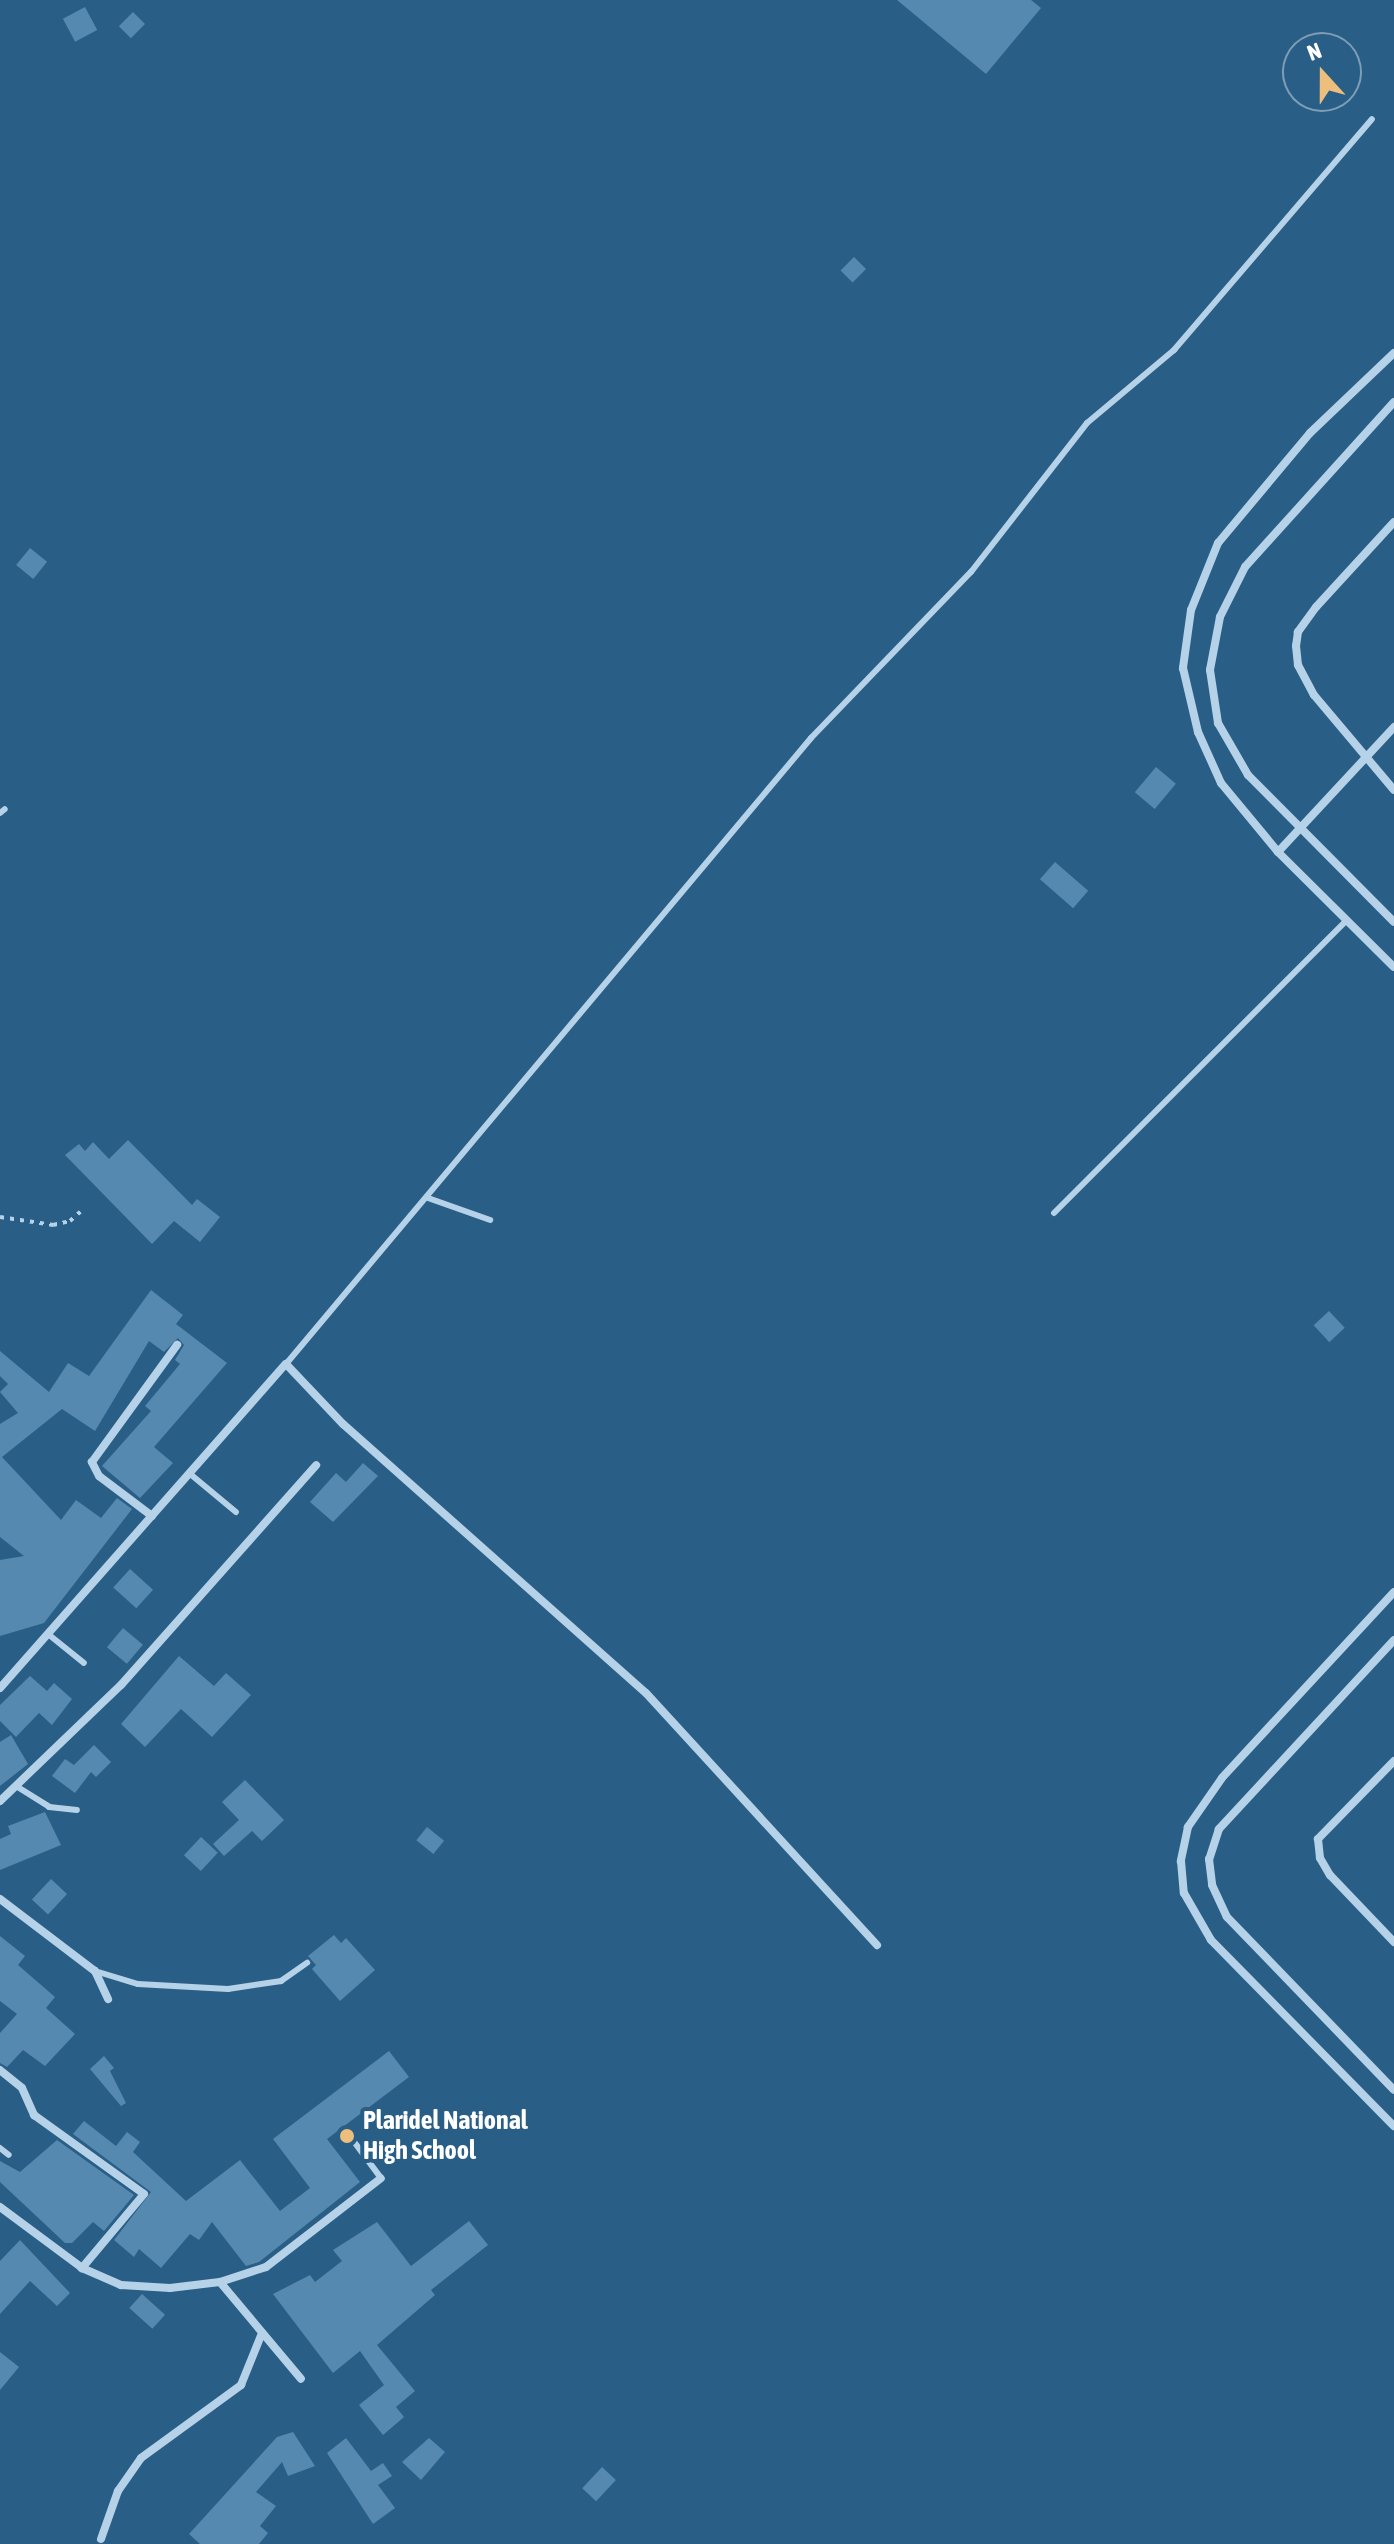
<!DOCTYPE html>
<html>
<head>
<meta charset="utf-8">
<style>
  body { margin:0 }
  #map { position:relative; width:1394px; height:2544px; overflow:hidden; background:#295e86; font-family:"Asap Condensed",sans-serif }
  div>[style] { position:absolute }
  .building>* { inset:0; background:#5689af; transform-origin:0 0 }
  .path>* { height:4px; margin-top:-2px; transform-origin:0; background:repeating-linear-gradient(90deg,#b5d2e8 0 4px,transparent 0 10px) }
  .lane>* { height:6px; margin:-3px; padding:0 3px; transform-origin:3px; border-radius:3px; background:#b5d2e8 }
  .street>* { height:8px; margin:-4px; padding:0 4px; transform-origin:4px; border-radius:4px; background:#b5d2e8 }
  .dots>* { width:22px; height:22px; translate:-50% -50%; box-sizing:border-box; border:4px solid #295e86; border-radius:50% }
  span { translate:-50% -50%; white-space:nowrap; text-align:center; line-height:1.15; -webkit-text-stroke:8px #295e86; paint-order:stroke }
  .poi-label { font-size:26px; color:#fff; font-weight:700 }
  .left { translate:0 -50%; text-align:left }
  .north { position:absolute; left:1282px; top:32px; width:80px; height:80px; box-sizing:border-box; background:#295e86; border:2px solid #7f9eb6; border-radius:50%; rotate:339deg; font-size:22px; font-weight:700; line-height:32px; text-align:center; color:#fff }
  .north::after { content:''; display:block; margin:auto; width:28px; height:36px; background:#eebe7c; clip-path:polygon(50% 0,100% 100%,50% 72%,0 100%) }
</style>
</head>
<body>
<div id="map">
  <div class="building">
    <div style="clip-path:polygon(897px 0,1031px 0,1041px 8px,986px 74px)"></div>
    <div style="left:85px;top:7px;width:26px;height:25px;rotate:62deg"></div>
    <div style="left:133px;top:12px;width:17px;height:20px;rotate:45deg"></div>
    <div style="left:854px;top:257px;width:17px;height:19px;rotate:45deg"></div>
    <div style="left:30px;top:548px;width:22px;height:22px;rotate:39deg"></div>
    <div style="left:1156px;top:767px;width:26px;height:33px;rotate:40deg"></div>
    <div style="left:1055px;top:862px;width:44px;height:23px;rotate:41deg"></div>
    <div style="clip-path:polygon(128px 1140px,192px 1205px,197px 1199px,220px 1217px,200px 1242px,174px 1221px,152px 1244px,65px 1155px,79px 1144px,85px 1151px,93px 1142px,109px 1159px)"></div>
    <div style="clip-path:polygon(151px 1290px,183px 1315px,176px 1324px,227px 1363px,154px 1447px,173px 1463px,140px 1498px,102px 1466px,151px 1411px,145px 1406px,180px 1364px,175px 1360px,184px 1345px,178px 1338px,164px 1352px,149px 1341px,95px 1431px,62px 1409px,2px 1457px,61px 1520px,76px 1500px,101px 1518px,117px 1498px,132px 1509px,44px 1623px,0 1636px,0 1560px,24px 1556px,0 1537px,0 1424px,18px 1413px,0 1392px,8px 1384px,0 1376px,0 1351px,49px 1392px,68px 1363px,89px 1376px)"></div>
    <div style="left:1329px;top:1311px;width:23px;height:21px;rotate:47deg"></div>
    <div style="clip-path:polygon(363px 1463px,378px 1476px,333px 1522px,310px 1502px,336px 1473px,346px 1482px)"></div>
    <div style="left:130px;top:1569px;width:31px;height:25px;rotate:42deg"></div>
    <div style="left:123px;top:1628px;width:26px;height:25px;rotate:40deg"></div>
    <div style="clip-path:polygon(179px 1656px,214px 1686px,226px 1673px,251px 1695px,212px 1737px,181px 1709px,145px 1747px,121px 1724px)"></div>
    <div style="clip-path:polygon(30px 1676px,47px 1691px,54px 1683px,72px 1699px,52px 1725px,39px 1713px,16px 1737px,0 1721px,0 1705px)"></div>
    <div style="clip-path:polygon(11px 1735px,28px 1764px,0 1786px,0 1742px)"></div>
    <div style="clip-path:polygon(94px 1745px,111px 1762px,96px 1777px,91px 1772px,75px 1793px,52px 1776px,65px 1759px,74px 1765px)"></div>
    <div style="clip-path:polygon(245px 1780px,284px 1820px,262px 1841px,252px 1831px,224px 1856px,213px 1844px,239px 1820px,222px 1802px)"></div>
    <div style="clip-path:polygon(45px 1812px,61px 1845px,0 1870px,0 1839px,11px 1834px,8px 1826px)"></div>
    <div style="left:427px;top:1827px;width:22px;height:17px;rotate:39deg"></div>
    <div style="left:201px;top:1837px;width:23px;height:25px;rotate:43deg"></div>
    <div style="left:51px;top:1879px;width:22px;height:28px;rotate:43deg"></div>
    <div style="clip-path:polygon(334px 1935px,341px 1943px,346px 1938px,375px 1970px,340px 2001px,312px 1969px,316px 1965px,308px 1956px)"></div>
    <div style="clip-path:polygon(0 1936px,25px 1956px,18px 1965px,55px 1997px,46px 2008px,75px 2034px,45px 2066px,23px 2050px,7px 2067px,0 2063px,0 2033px,17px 2014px,0 2001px)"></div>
    <div style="clip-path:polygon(389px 2051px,409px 2077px,327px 2139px,360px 2182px,259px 2262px,246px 2266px,212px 2222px,199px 2240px,190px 2234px,161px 2268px,139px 2249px,134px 2257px,114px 2240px,151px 2192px,73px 2134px,84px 2121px,116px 2146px,127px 2132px,140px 2142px,133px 2152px,186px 2201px,240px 2160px,280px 2211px,310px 2188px,273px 2139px)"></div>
    <div style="clip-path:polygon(104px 2056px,114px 2068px,110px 2071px,126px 2103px,121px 2106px,90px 2069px)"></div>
    <div style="clip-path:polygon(57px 2140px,134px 2195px,104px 2231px,93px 2222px,72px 2243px,65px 2243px,0 2182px,0 2161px,20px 2172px)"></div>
    <div style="clip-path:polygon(469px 2221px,488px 2245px,431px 2290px,435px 2295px,377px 2345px,415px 2391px,396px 2407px,404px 2417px,383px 2435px,359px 2405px,384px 2385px,360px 2351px,333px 2373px,273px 2294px,310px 2275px,315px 2282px,342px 2261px,333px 2250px,377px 2222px,411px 2266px)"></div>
    <div style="clip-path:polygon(20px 2240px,70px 2293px,57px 2306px,30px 2281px,0 2314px,0 2261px)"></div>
    <div style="left:142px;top:2294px;width:31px;height:19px;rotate:42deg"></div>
    <div style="clip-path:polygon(0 2352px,19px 2367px,0 2390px)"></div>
    <div style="clip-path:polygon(293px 2432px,315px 2466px,288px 2476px,282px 2462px,256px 2492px,276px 2506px,260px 2526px,268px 2533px,259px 2544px,200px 2544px,189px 2534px,277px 2437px)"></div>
    <div style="clip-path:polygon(346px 2438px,371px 2471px,383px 2463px,392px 2476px,378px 2485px,395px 2508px,373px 2524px,327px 2453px)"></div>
    <div style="clip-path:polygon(429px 2438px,445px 2452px,421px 2480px,402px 2462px)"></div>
    <div style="left:602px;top:2467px;width:19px;height:29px;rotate:43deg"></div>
  </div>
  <div class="path">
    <div style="left:0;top:1217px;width:54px;rotate:8.6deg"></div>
    <div style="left:53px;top:1225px;width:17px;rotate:-13deg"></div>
    <div style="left:70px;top:1221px;width:15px;rotate:-42deg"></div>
  </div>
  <div class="lane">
    <div style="left:0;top:813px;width:6px;rotate:-39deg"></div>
    <div style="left:428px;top:1198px;width:66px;rotate:19.5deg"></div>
    <div style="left:1054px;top:1213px;width:413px;rotate:-45deg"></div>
    <div style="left:286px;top:1364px;width:817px;rotate:-50.01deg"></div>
    <div style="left:811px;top:738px;width:231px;rotate:-46.1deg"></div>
    <div style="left:971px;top:572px;width:189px;rotate:-52.1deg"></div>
    <div style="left:1087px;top:423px;width:114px;rotate:-40deg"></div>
    <div style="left:1174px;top:350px;width:304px;rotate:-49.4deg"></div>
    <div style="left:189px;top:1473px;width:61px;rotate:39.7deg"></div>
    <div style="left:48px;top:1634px;width:46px;rotate:38.9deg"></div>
    <div style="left:16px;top:1786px;width:39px;rotate:32deg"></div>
    <div style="left:49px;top:1807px;width:28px;rotate:6deg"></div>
    <div style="left:95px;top:1971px;width:45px;rotate:16.8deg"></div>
    <div style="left:138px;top:1984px;width:90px;rotate:3.2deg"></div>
    <div style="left:228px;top:1989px;width:54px;rotate:-8.6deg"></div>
    <div style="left:281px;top:1981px;width:32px;rotate:-35deg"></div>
    <div style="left:352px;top:2139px;width:49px;rotate:53.4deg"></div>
    <div style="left:0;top:2148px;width:11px;rotate:38deg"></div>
  </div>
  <div class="street">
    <div style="left:1394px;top:353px;width:116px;rotate:136.4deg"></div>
    <div style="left:1310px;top:433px;width:143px;rotate:129.9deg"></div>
    <div style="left:1218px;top:543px;width:72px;rotate:111.9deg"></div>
    <div style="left:1191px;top:610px;width:59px;rotate:97.9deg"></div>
    <div style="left:1183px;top:668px;width:66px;rotate:76.8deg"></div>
    <div style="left:1198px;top:732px;width:56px;rotate:65.7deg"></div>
    <div style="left:1221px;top:783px;width:89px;rotate:50.4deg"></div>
    <div style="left:1278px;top:852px;width:163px;rotate:44.8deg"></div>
    <div style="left:1394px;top:402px;width:222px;rotate:132.1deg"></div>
    <div style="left:1245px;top:567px;width:56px;rotate:116.6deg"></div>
    <div style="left:1220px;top:617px;width:54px;rotate:100.7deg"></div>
    <div style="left:1210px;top:670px;width:54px;rotate:81.4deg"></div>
    <div style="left:1218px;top:723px;width:60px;rotate:60deg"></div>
    <div style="left:1248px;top:775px;width:207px;rotate:45.2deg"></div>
    <div style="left:1394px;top:522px;width:115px;rotate:132.5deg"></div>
    <div style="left:1316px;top:607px;width:31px;rotate:126deg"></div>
    <div style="left:1298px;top:632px;width:14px;rotate:98deg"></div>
    <div style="left:1296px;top:646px;width:19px;rotate:84deg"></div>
    <div style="left:1298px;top:665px;width:34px;rotate:62deg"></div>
    <div style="left:1314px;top:695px;width:124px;rotate:49.9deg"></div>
    <div style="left:1278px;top:852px;width:171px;rotate:-47.1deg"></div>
    <div style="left:152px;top:1516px;width:66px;rotate:-143deg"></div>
    <div style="left:99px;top:1476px;width:16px;rotate:-117deg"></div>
    <div style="left:92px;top:1462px;width:145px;rotate:-54deg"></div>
    <div style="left:1394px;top:1592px;width:253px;rotate:132.8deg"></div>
    <div style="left:1222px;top:1778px;width:60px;rotate:124.8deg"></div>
    <div style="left:1188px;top:1827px;width:35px;rotate:102deg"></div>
    <div style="left:1181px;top:1861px;width:32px;rotate:85deg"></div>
    <div style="left:1184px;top:1893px;width:54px;rotate:60.1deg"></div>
    <div style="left:1211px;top:1940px;width:261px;rotate:45.5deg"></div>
    <div style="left:1394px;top:1640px;width:258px;rotate:132.8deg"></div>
    <div style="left:1219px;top:1829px;width:32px;rotate:108deg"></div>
    <div style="left:1209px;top:1859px;width:26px;rotate:83deg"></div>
    <div style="left:1212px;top:1885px;width:35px;rotate:65deg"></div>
    <div style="left:1227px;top:1917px;width:240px;rotate:46deg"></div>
    <div style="left:0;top:1688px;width:432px;rotate:-48.6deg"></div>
    <div style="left:286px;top:1364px;width:83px;rotate:46.5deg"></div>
    <div style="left:343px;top:1424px;width:405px;rotate:41.6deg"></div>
    <div style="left:646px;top:1693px;width:342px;rotate:47.5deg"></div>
    <div style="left:1394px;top:1761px;width:109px;rotate:134.3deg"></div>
    <div style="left:1318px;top:1839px;width:19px;rotate:84deg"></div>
    <div style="left:1320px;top:1858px;width:20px;rotate:60deg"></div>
    <div style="left:1330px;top:1875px;width:93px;rotate:46.3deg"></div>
    <div style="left:0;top:1801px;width:168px;rotate:-43.8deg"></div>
    <div style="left:121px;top:1685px;width:294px;rotate:-48.4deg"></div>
    <div style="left:0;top:1899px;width:119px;rotate:37.2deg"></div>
    <div style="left:95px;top:1971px;width:31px;rotate:65deg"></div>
    <div style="left:0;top:2070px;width:28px;rotate:39deg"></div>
    <div style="left:22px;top:2088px;width:30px;rotate:66deg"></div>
    <div style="left:34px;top:2115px;width:135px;rotate:35.7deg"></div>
    <div style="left:144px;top:2194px;width:97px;rotate:130deg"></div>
    <div style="left:0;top:2207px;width:102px;rotate:36.6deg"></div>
    <div style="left:82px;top:2268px;width:43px;rotate:23.6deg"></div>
    <div style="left:121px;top:2285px;width:49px;rotate:3.5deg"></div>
    <div style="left:170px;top:2288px;width:50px;rotate:-6.8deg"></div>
    <div style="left:220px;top:2282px;width:48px;rotate:-18.1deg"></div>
    <div style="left:266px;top:2267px;width:145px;rotate:-37.7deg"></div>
    <div style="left:220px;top:2282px;width:126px;rotate:50.1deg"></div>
    <div style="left:101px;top:2539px;width:51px;rotate:-70.5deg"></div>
    <div style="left:118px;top:2491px;width:40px;rotate:-55.1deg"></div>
    <div style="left:141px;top:2458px;width:124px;rotate:-36.1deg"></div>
    <div style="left:241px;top:2385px;width:56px;rotate:-68deg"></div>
  </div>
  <div class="dots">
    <div style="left:347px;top:2136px;background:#eebe7c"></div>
  </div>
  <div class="poi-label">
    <span class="left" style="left:363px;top:2136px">Plaridel National<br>High School</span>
  </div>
  <div class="north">N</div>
</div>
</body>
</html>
